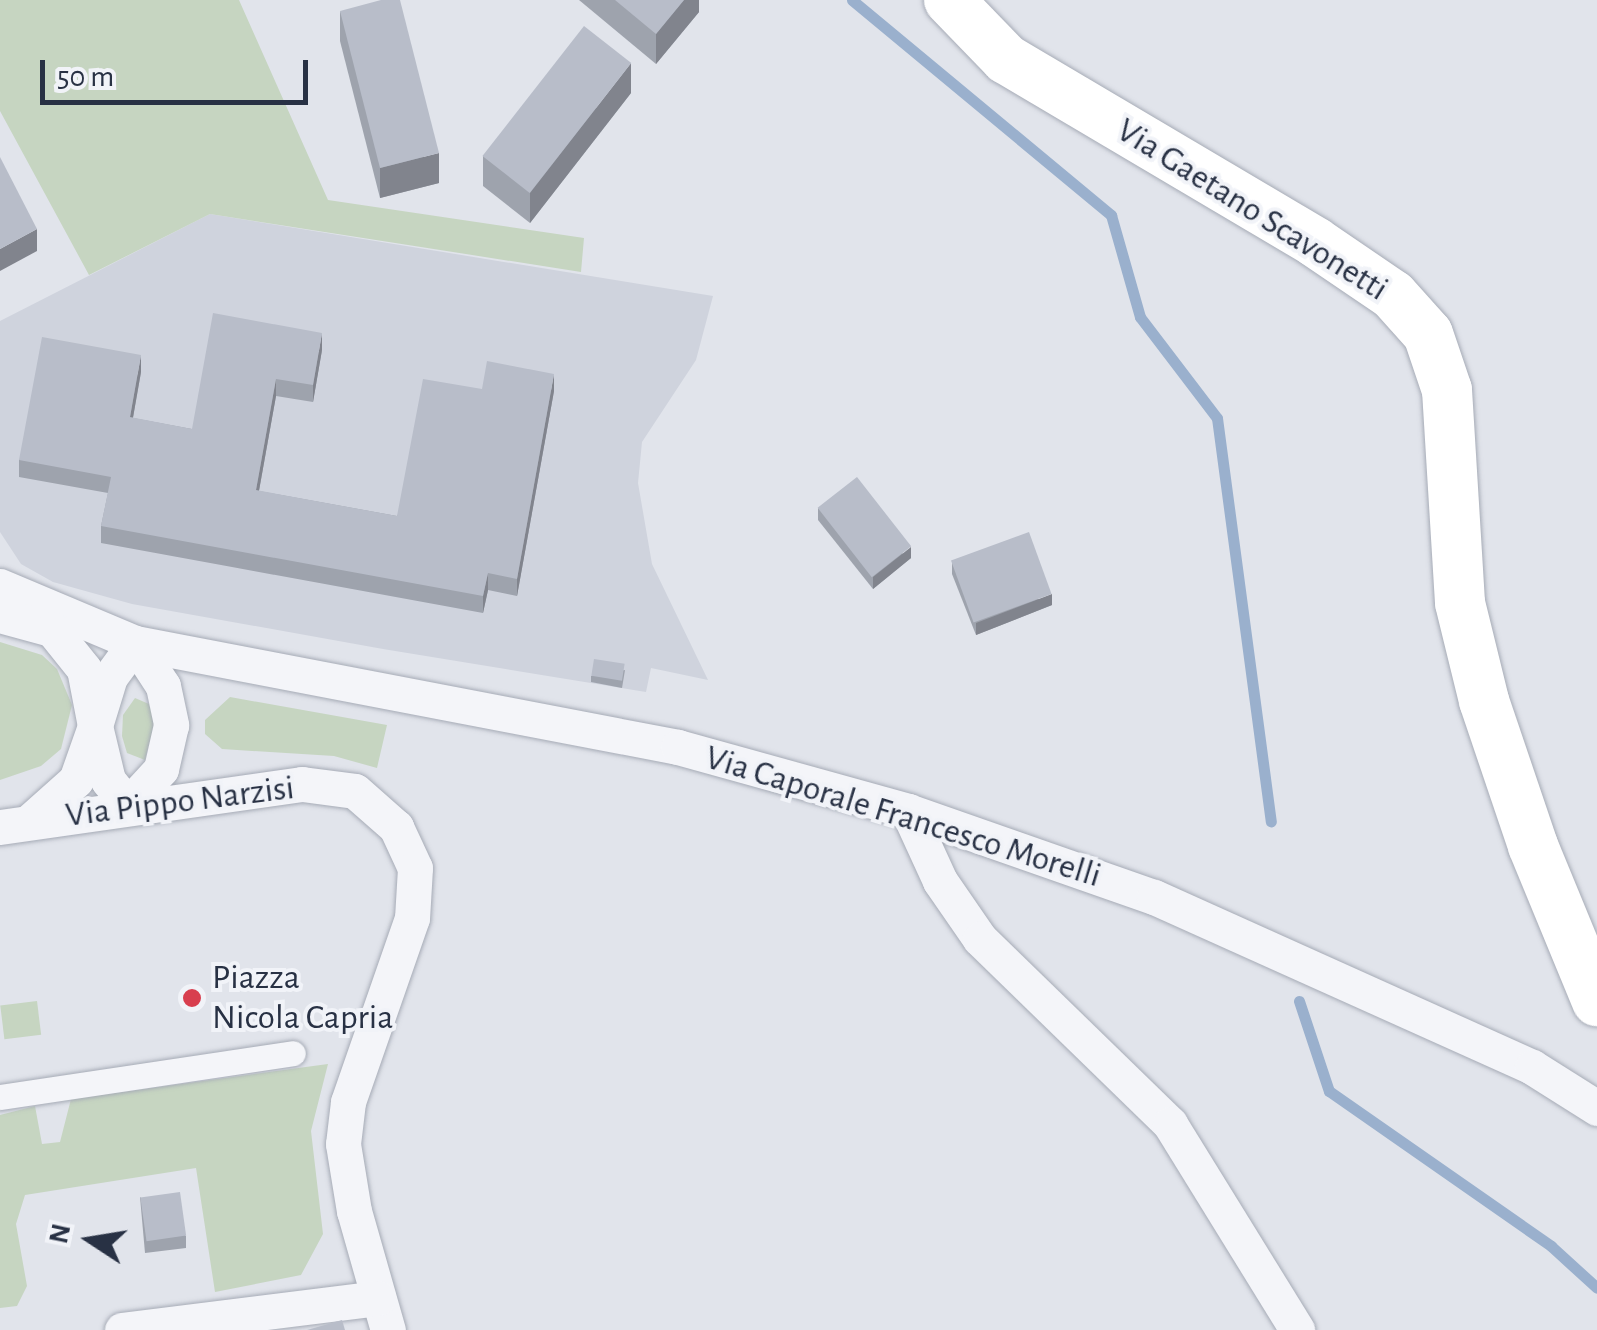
<!DOCTYPE html>
<html>
<head>
<meta charset="utf-8">
<style>
  body { margin:0 }
  #map { position:relative; width:1597px; height:1330px; overflow:hidden; background:#e1e4eb; font-family:"Alegreya Sans",sans-serif }
  div>[style] { position:absolute }
  .built>* { inset:0; background:#cfd3dd }
  .green>* { inset:0; background:#c6d5c1; transform-origin:0 0 }
  .stream>* { height:11px; margin:-5.5px; padding:0 5.5px; transform-origin:5.5px; border-radius:5.5px; background:#9ab0cd }
  .roads { filter:drop-shadow(0 0 2px #a6abb6) drop-shadow(0 0 2px #a6abb6) }
  .pedestrian>* { height:25px; margin:-12.5px; padding:0 12.5px; transform-origin:12.5px; border-radius:12.5px; background:#f4f5f9 }
  .minor>* { height:35px; margin:-17.5px; padding:0 17.5px; transform-origin:17.5px; border-radius:17.5px; background:#f4f5f9 }
  .secondary>* { height:50px; margin:-25px; padding:0 25px; transform-origin:25px; border-radius:25px; background:#fff }
  .wall>* { inset:0; background:#9ea3ad }
  .shaded-wall>* { inset:0; background:#81848d }
  .building>* { inset:0; background:#b8bdc9; transform-origin:0 0 }
  .dots>* { width:28px; height:28px; translate:-50% -50%; box-sizing:border-box; border:5px solid #f1f3f8; border-radius:50% }
  span { translate:-50% -50%; white-space:nowrap; text-align:center; line-height:1.15; -webkit-text-stroke:8px #f1f3f8; paint-order:stroke }
  .street-label { font-size:35px; color:#283144 }
  .poi-label { font-size:35px; color:#283144 }
  .left { translate:0 -50%; text-align:left }
  .north { position:absolute; left:40px; top:1190px; width:100px; height:100px; -webkit-text-stroke:8px #f1f3f8; paint-order:stroke; rotate:282deg; font-size:28px; font-weight:700; line-height:40px; text-align:center; color:#283144 }
  .north::after { content:''; display:block; margin:auto; width:35px; height:45px; background:#283144; clip-path:polygon(50% 0,100% 100%,50% 72%,0 100%) }
  .scale { position:absolute; left:40px; top:60px; width:268px; height:45px; box-sizing:border-box; border:5px solid #283144; border-top:0; padding-left:12px; font-size:30px; line-height:35px; white-space:nowrap; color:#283144; -webkit-text-stroke:8px #f1f3f8; paint-order:stroke }
</style>
</head>
<body>
<div id="map">
  <div class="built">
    <div style="clip-path:polygon(210px 214px,713px 296px,696px 360px,642px 442px,638px 483px,652px 564px,708px 680px,651px 668px,646px 692px,383px 649px,132px 604px,53px 582px,21px 564px,0 532px,0 321px)"></div>
  </div>
  <div class="green">
    <div style="clip-path:polygon(0 0,239px 0,328px 200px,584px 238px,581px 272px,210px 214px,89px 275px,0 111px)"></div>
    <div style="clip-path:polygon(0 642px,42px 655px,57px 669px,72px 705px,61px 749px,41px 766px,0 780px)"></div>
    <div style="clip-path:polygon(230px 697px,387px 725px,377px 768px,334px 756px,222px 749px,205px 734px,205px 720px)"></div>
    <div style="clip-path:polygon(135px 698px,149px 704px,155px 721px,145px 760px,127px 753px,122px 736px,123px 715px)"></div>
    <div style="left:37px;top:1001px;width:34px;height:37px;rotate:83deg"></div>
    <div style="clip-path:polygon(328px 1064px,311px 1131px,323px 1234px,301px 1275px,215px 1292px,196px 1168px,25px 1195px,16px 1224px,27px 1286px,17px 1306px,0 1308px,0 1115px,35px 1106px,42px 1144px,60px 1142px,71px 1099px)"></div>
  </div>
  <div class="stream">
    <div style="left:852px;top:0;width:337px;rotate:39.7deg"></div>
    <div style="left:1111px;top:215px;width:106px;rotate:74.1deg"></div>
    <div style="left:1140px;top:317px;width:127px;rotate:52.7deg"></div>
    <div style="left:1217px;top:418px;width:407px;rotate:82.4deg"></div>
    <div style="left:1299px;top:1001px;width:95px;rotate:71.6deg"></div>
    <div style="left:1329px;top:1091px;width:271px;rotate:34.9deg"></div>
    <div style="left:1551px;top:1246px;width:62px;rotate:42.4deg"></div>
  </div>
  <div class="roads">
    <div class="pedestrian">
      <div style="left:0;top:1097px;width:296px;rotate:-8.5deg"></div>
    </div>
    <div class="minor">
      <div style="left:0;top:586px;width:147px;rotate:22.9deg"></div>
      <div style="left:135px;top:643px;width:553px;rotate:10.84deg"></div>
      <div style="left:678px;top:747px;width:239px;rotate:15.5deg"></div>
      <div style="left:908px;top:811px;width:261px;rotate:19.3deg"></div>
      <div style="left:1154px;top:897px;width:414px;rotate:24.2deg"></div>
      <div style="left:1532px;top:1067px;width:77px;rotate:32.2deg"></div>
      <div style="left:0;top:615px;width:57px;rotate:15.3deg"></div>
      <div style="left:135px;top:643px;width:51px;rotate:56.9deg"></div>
      <div style="left:163px;top:686px;width:40px;rotate:78deg"></div>
      <div style="left:171px;top:725px;width:45px;rotate:102.8deg"></div>
      <div style="left:161px;top:769px;width:49px;rotate:132.5deg"></div>
      <div style="left:128px;top:805px;width:32px;rotate:-129deg"></div>
      <div style="left:108px;top:780px;width:56px;rotate:-103.5deg"></div>
      <div style="left:95px;top:726px;width:51px;rotate:-73deg"></div>
      <div style="left:110px;top:677px;width:42px;rotate:-53.7deg"></div>
      <div style="left:908px;top:811px;width:77px;rotate:65.4deg"></div>
      <div style="left:940px;top:881px;width:70px;rotate:55.4deg"></div>
      <div style="left:980px;top:939px;width:265px;rotate:44.2deg"></div>
      <div style="left:1170px;top:1124px;width:242px;rotate:58.3deg"></div>
      <div style="left:31px;top:820px;width:60px;rotate:-41.6deg"></div>
      <div style="left:76px;top:780px;width:57px;rotate:-70.6deg"></div>
      <div style="left:95px;top:726px;width:58px;rotate:-100.9deg"></div>
      <div style="left:84px;top:669px;width:51px;rotate:-128.7deg"></div>
      <div style="left:0;top:827px;width:305px;rotate:-8.1deg"></div>
      <div style="left:302px;top:784px;width:53px;rotate:7.5deg"></div>
      <div style="left:355px;top:791px;width:55px;rotate:41.3deg"></div>
      <div style="left:396px;top:827px;width:45px;rotate:65.1deg"></div>
      <div style="left:415px;top:868px;width:50px;rotate:93.4deg"></div>
      <div style="left:412px;top:918px;width:195px;rotate:109.2deg"></div>
      <div style="left:348px;top:1102px;width:42px;rotate:96.8deg"></div>
      <div style="left:343px;top:1144px;width:68px;rotate:80.7deg"></div>
      <div style="left:354px;top:1211px;width:124px;rotate:74.1deg"></div>
      <div style="left:122px;top:1330px;width:258px;rotate:-7.1deg"></div>
    </div>
    <div class="secondary">
      <div style="left:949px;top:0;width:82px;rotate:46deg"></div>
      <div style="left:1006px;top:59px;width:359px;rotate:30.6deg"></div>
      <div style="left:1315px;top:242px;width:94px;rotate:34.2deg"></div>
      <div style="left:1393px;top:295px;width:52px;rotate:48.1deg"></div>
      <div style="left:1428px;top:334px;width:59px;rotate:71.3deg"></div>
      <div style="left:1447px;top:390px;width:213px;rotate:86.5deg"></div>
      <div style="left:1460px;top:603px;width:101px;rotate:76.2deg"></div>
      <div style="left:1484px;top:701px;width:153px;rotate:71.3deg"></div>
      <div style="left:1533px;top:846px;width:168px;rotate:67.6deg"></div>
    </div>
  </div>
  <div class="wall">
    <div style="clip-path:polygon(579px 0,699px 0,699px 12px,656px 64px)"></div>
    <div style="clip-path:polygon(340px 11px,439px 183px,380px 198px,340px 41px)"></div>
    <div style="clip-path:polygon(631px 93px,530px 223px,483px 186px,483px 156px)"></div>
    <div style="clip-path:polygon(322px 350px,313px 402px,276px 396px,259px 491px,397px 516px,482px 389px,554px 391px,517px 596px,488px 590px,483px 613px,101px 543px,101px 526px,108px 493px,19px 477px,19px 460px,141px 372px,133px 418px,192px 429px)"></div>
    <div style="clip-path:polygon(818px 508px,911px 558px,873px 589px,818px 520px)"></div>
    <div style="clip-path:polygon(952px 562px,1052px 605px,976px 635px,952px 574px)"></div>
    <div style="clip-path:polygon(625px 670px,622px 688px,591px 682px,591px 676px)"></div>
    <div style="clip-path:polygon(140px 1197px,186px 1236px,186px 1248px,145px 1253px)"></div>
  </div>
  <div class="shaded-wall">
    <div style="clip-path:polygon(684px 0,699px 0,699px 12px,656px 64px,656px 34px)"></div>
    <div style="clip-path:polygon(631px 63px,631px 93px,530px 223px,530px 193px)"></div>
    <div style="clip-path:polygon(439px 153px,439px 183px,380px 198px,380px 168px)"></div>
    <div style="clip-path:polygon(37px 229px,37px 251px,0 271px,0 249px)"></div>
    <div style="clip-path:polygon(322px 333px,322px 350px,313px 402px,313px 385px)"></div>
    <div style="clip-path:polygon(141px 355px,141px 372px,130px 434px,130px 417px)"></div>
    <div style="clip-path:polygon(554px 374px,554px 391px,517px 596px,517px 579px)"></div>
    <div style="clip-path:polygon(276px 379px,276px 396px,256px 507px,256px 490px)"></div>
    <div style="clip-path:polygon(911px 547px,911px 558px,873px 589px,873px 577px)"></div>
    <div style="clip-path:polygon(488px 573px,488px 590px,483px 613px,483px 596px)"></div>
    <div style="clip-path:polygon(1052px 594px,1052px 605px,976px 635px,976px 623px)"></div>
  </div>
  <div class="building">
    <div style="clip-path:polygon(381px 0,400px 0,439px 153px,380px 168px,340px 11px)"></div>
    <div style="clip-path:polygon(615px 0,684px 0,656px 34px)"></div>
    <div style="left:584px;top:26px;width:60px;height:165px;rotate:38deg"></div>
    <div style="clip-path:polygon(0 157px,37px 229px,0 249px)"></div>
    <div style="clip-path:polygon(213px 313px,322px 333px,313px 385px,276px 379px,256px 490px,397px 516px,423px 379px,482px 389px,487px 361px,554px 374px,517px 579px,488px 573px,483px 596px,101px 526px,111px 477px,19px 460px,42px 337px,141px 355px,130px 417px,192px 429px)"></div>
    <div style="left:857px;top:477px;width:88px;height:50px;rotate:52deg"></div>
    <div style="left:1029px;top:532px;width:66px;height:83px;rotate:70deg"></div>
    <div style="left:594px;top:659px;width:31px;height:17px;rotate:9deg"></div>
    <div style="left:180px;top:1192px;width:44px;height:40px;rotate:82deg"></div>
    <div style="clip-path:polygon(342px 1320px,345px 1330px,307px 1330px)"></div>
  </div>
  <div class="dots">
    <div style="left:192px;top:998px;background:#d83e4e"></div>
  </div>
  <div class="street-label">
    <span style="left:1252px;top:210px;rotate:32deg">Via Gaetano Scavonetti</span>
    <span style="left:180px;top:802px;rotate:-7deg">Via Pippo Narzisi</span>
    <span style="left:903px;top:817px;rotate:17deg">Via Caporale Francesco Morelli</span>
  </div>
  <div class="poi-label">
    <span class="left" style="left:212px;top:998px">Piazza<br>Nicola Capria</span>
  </div>
  <div class="north">N</div>
  <div class="scale">50 m</div>
</div>
</body>
</html>
